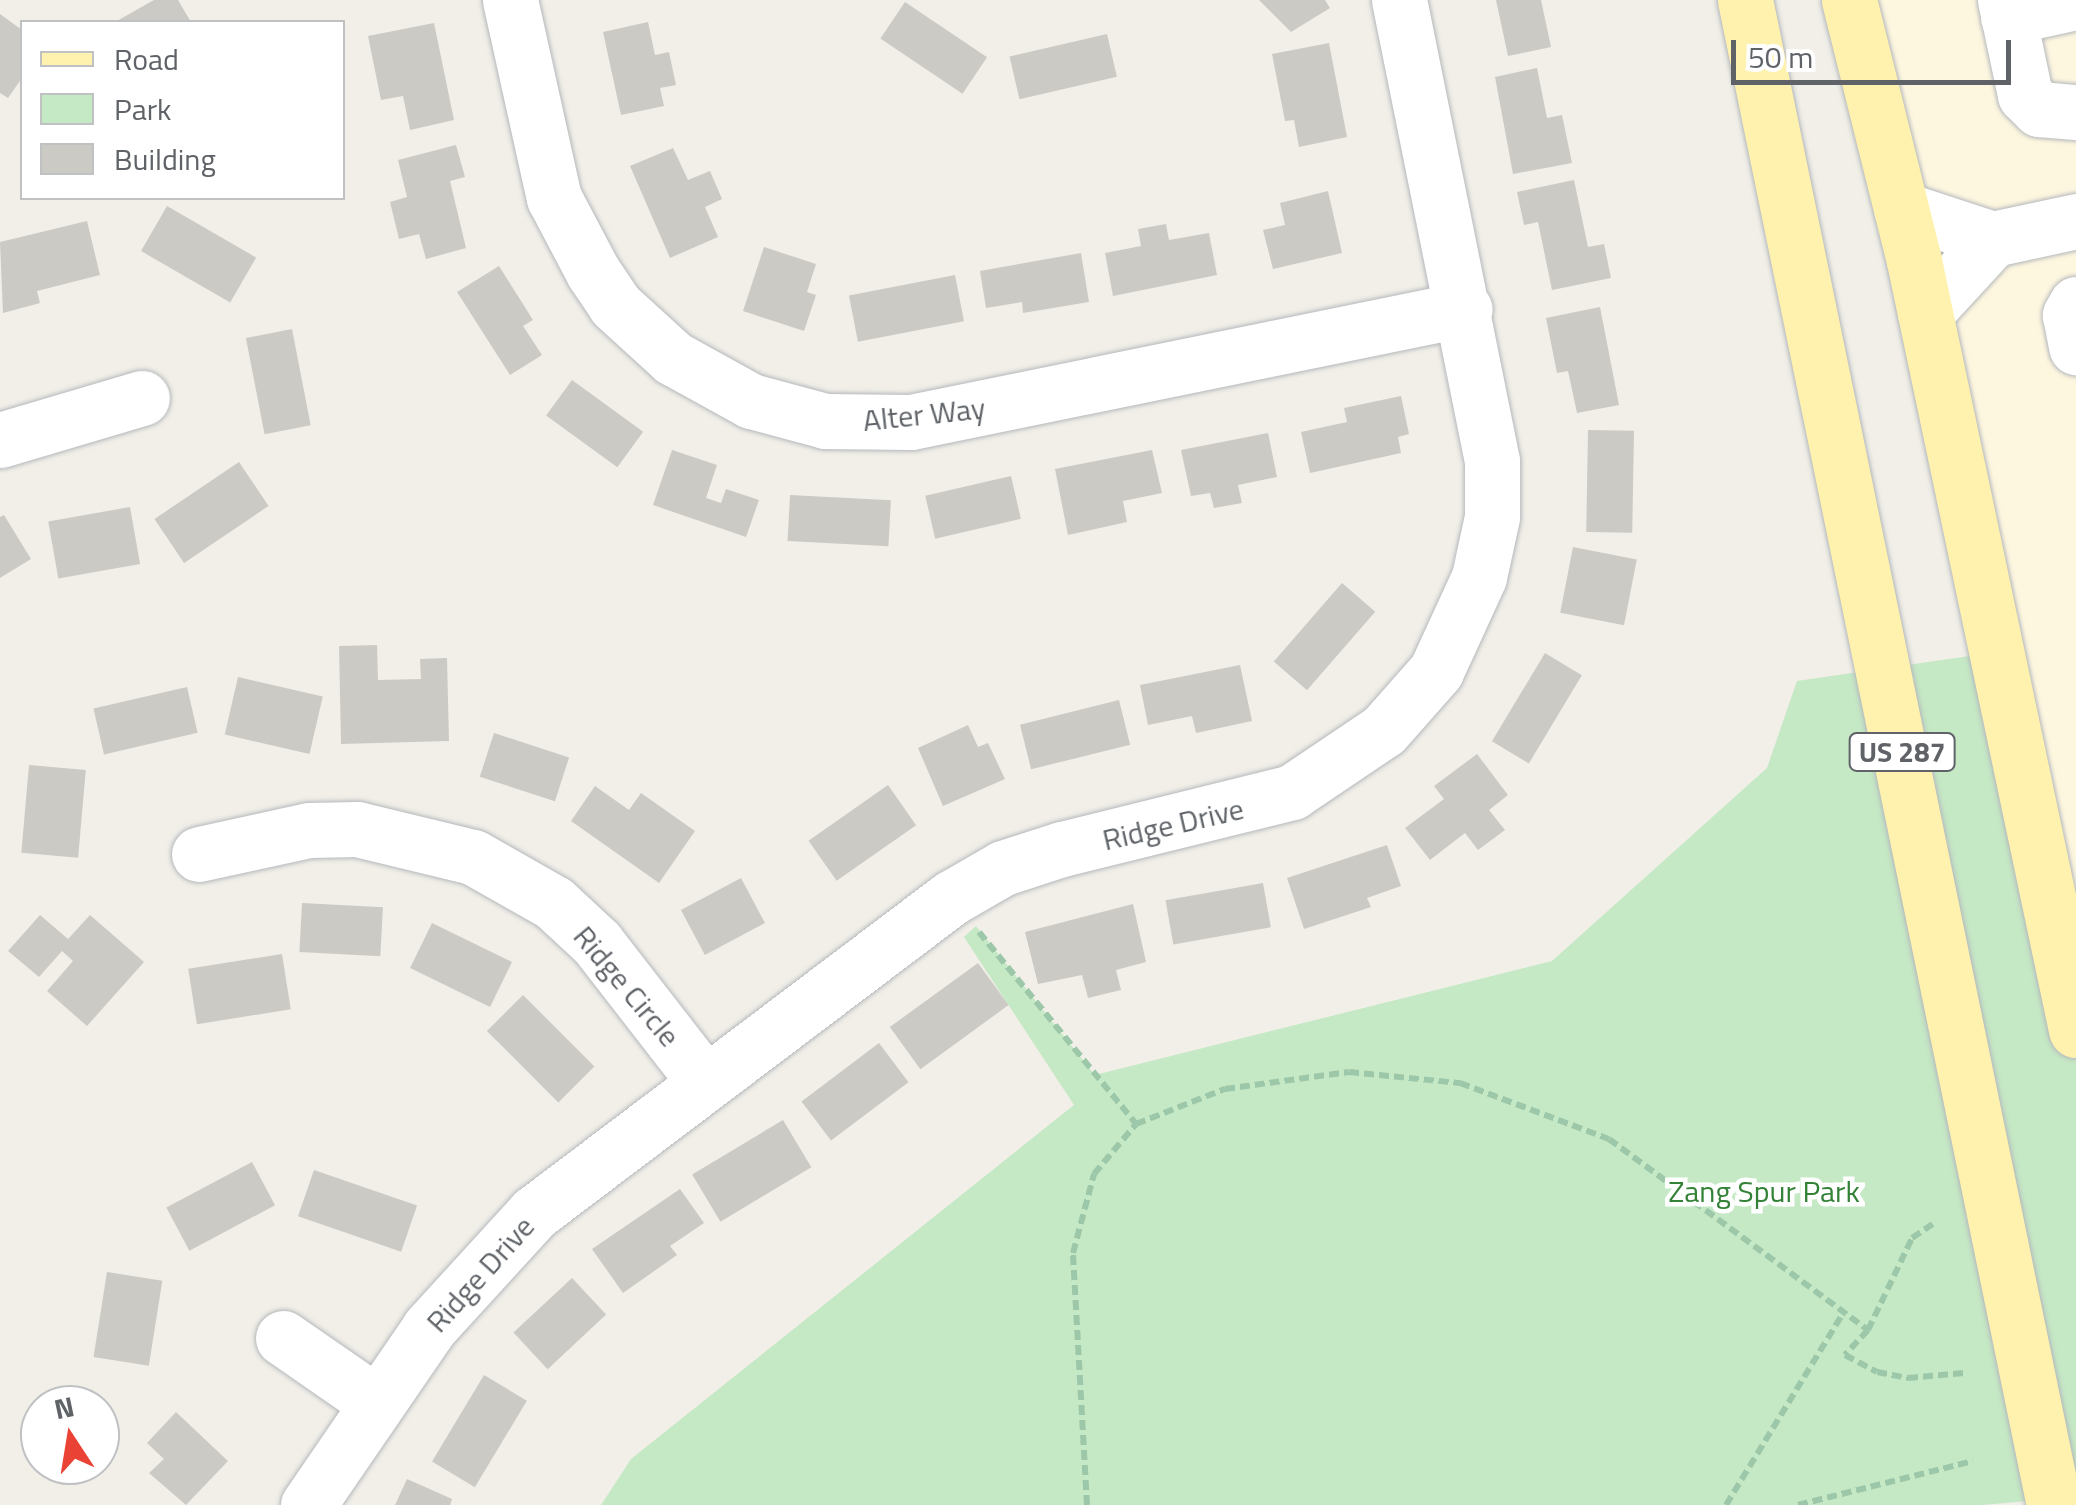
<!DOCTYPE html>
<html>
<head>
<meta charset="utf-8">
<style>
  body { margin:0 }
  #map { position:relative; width:2076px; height:1505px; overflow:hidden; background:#f1efe8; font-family:"Titillium Web",sans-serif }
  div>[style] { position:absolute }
  .commercial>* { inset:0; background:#fef7e0 }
  .green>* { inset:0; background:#c5e8c5 }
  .building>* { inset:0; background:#cccac5; transform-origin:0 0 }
  .path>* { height:6px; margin-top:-3px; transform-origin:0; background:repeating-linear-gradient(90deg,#9cc7a9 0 10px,transparent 0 15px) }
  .roads { filter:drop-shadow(0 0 2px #b5b8bc) drop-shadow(0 0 2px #b5b8bc) }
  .minor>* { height:55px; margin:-27.5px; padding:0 27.5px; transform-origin:27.5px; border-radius:27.5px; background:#fff }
  .major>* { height:55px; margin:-27.5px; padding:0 27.5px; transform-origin:27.5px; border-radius:27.5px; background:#fff2af }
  span { translate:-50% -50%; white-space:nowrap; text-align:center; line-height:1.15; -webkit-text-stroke:9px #fff; paint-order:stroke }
  .shield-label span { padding:2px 8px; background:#fff; border:2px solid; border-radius:8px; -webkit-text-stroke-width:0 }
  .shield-label { font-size:28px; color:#5f6368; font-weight:700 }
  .street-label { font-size:30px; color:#5f6368 }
  .park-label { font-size:30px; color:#348238 }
  .legend { position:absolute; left:20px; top:20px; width:325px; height:180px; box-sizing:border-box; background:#fff; border:2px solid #bfc1c3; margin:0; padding:12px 18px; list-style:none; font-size:30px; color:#5f6368 }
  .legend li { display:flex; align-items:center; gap:20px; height:50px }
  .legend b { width:50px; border:2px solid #bfc1c3 }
  .north { position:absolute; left:20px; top:1385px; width:100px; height:100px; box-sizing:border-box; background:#fff; border:2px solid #bfc1c3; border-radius:50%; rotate:348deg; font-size:28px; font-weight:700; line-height:40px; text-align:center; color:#5f6368 }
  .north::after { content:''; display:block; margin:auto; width:35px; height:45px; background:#ea4335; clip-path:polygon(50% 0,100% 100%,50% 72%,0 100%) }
  .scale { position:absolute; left:1731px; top:40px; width:280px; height:45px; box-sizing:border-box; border:5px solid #5f6368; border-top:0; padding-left:12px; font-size:30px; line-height:35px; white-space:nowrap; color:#5f6368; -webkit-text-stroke:8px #fff; paint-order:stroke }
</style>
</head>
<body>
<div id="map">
  <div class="commercial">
    <div style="clip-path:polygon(1849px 0,2076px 0,2076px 914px)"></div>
  </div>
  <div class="green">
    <div style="clip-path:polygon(2011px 650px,2076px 914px,2076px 1497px,1982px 1505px,601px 1505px,631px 1459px,1074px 1105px,964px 937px,976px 926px,1095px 1075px,1552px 961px,1767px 768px,1797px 681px)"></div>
  </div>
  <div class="building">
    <div style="clip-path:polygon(154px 0,178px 0,191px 22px,115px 22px)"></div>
    <div style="clip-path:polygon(1259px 0,1325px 0,1330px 8px,1291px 32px)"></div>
    <div style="clip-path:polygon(1496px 0,1541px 0,1551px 47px,1508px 56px)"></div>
    <div style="left:905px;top:2px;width:99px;height:44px;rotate:34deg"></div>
    <div style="clip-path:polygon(0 14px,22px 30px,22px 78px,8px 98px,0 93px)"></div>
    <div style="clip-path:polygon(648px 22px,655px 55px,669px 52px,676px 85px,660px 88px,664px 106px,621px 115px,603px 32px)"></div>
    <div style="clip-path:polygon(434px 23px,454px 120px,410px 130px,403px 96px,381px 100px,368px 36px)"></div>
    <div style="left:1107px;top:34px;width:44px;height:100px;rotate:77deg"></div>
    <div style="clip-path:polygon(1329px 43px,1347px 137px,1299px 147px,1294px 120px,1285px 121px,1272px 54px)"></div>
    <div style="clip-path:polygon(1537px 68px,1547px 118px,1562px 115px,1572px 163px,1513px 174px,1495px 77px)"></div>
    <div style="clip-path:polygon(456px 145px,465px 177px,450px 181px,466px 248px,426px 259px,419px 234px,399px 239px,390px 202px,407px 197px,398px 160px)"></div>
    <div style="clip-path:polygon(673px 148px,688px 180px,710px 171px,722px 199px,705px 207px,718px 237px,670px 258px,630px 166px)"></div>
    <div style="clip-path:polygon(1574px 180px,1588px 247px,1604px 244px,1611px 278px,1552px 290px,1538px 222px,1524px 225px,1517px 192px)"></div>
    <div style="clip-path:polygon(1328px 191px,1342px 253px,1273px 269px,1263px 230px,1285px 225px,1280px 203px)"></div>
    <div style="left:167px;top:206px;width:103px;height:52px;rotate:30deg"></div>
    <div style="clip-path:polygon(87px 221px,100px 275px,37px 291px,40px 303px,3px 313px,0 242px)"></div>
    <div style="clip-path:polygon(1166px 224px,1169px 240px,1209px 233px,1217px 275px,1113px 296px,1105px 253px,1141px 246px,1138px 229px)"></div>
    <div style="clip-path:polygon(764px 247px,816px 264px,807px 292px,816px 295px,804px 331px,743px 311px)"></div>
    <div style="clip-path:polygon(1081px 253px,1089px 302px,1023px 313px,1022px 302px,986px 308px,980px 271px)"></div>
    <div style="clip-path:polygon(499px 266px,533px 320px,523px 326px,542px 355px,510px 375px,457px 292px)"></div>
    <div style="left:955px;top:275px;width:47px;height:108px;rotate:79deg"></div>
    <div style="clip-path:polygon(1600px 307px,1619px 405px,1577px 413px,1568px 371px,1557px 373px,1546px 318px)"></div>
    <div style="left:292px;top:329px;width:98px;height:47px;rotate:79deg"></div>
    <div style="left:572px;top:380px;width:88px;height:44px;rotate:36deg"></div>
    <div style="clip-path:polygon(1401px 396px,1409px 434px,1398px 437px,1401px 453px,1310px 473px,1301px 432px,1347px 422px,1344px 408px)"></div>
    <div style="left:1588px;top:430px;width:46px;height:102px;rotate:1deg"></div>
    <div style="clip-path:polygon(1268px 433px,1277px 477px,1238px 485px,1242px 503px,1214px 508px,1210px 493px,1191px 496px,1181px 450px)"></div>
    <div style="clip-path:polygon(672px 450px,717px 465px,706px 498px,721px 503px,726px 489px,759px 500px,746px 537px,653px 505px)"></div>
    <div style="clip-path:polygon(1152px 450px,1162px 493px,1123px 501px,1127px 522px,1068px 535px,1055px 469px)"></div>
    <div style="left:239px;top:462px;width:53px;height:102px;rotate:56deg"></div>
    <div style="left:1011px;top:476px;width:44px;height:88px;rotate:77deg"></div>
    <div style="left:790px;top:495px;width:101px;height:46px;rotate:3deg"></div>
    <div style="left:130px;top:507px;width:58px;height:83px;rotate:80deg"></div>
    <div style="clip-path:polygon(4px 515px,31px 559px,0 578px,0 517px)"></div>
    <div style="left:1573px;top:547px;width:65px;height:67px;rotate:11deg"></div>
    <div style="left:1342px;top:583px;width:44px;height:104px;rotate:41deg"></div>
    <div style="clip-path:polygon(377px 645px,378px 680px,421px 679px,420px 659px,447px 658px,449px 741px,341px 744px,339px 646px)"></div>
    <div style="left:1545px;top:653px;width:43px;height:103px;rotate:31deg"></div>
    <div style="clip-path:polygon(1240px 665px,1252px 721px,1196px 733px,1192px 716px,1148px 725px,1140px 685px)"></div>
    <div style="left:238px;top:677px;width:87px;height:59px;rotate:13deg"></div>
    <div style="left:187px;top:687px;width:47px;height:96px;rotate:77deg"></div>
    <div style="left:1119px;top:700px;width:46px;height:102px;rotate:76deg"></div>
    <div style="clip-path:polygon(968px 725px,978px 747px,988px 743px,1005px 779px,943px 806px,918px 748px)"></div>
    <div style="left:494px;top:733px;width:79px;height:46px;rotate:18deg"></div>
    <div style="clip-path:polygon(1477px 754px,1508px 795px,1489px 810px,1505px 830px,1478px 850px,1465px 833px,1430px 860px,1405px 828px,1444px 799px,1434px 786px)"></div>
    <div style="left:29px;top:765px;width:57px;height:88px;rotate:5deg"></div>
    <div style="left:888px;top:785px;width:49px;height:97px;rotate:55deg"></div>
    <div style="clip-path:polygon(595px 786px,629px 810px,641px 793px,695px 831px,659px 883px,571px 821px)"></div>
    <div style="clip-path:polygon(1387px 845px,1401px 886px,1367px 898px,1371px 907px,1304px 929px,1287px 878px)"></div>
    <div style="left:741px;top:878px;width:51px;height:68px;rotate:62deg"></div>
    <div style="left:1263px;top:883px;width:45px;height:99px;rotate:80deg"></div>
    <div style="left:302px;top:903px;width:81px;height:49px;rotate:3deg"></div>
    <div style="clip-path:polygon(1133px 904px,1146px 962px,1116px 970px,1121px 990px,1088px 998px,1082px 975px,1038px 984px,1025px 932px)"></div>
    <div style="clip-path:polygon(40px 915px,68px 939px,90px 915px,144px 962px,87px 1026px,47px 991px,73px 961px,62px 951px,39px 977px,8px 951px)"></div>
    <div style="left:432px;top:923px;width:89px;height:50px;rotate:26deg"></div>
    <div style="left:282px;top:954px;width:56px;height:95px;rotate:81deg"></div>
    <div style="left:978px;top:963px;width:52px;height:109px;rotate:54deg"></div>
    <div style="left:523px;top:995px;width:101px;height:51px;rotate:45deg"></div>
    <div style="left:879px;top:1043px;width:49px;height:97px;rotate:53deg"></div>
    <div style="left:783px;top:1120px;width:55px;height:106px;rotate:59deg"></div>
    <div style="left:252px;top:1162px;width:49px;height:97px;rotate:62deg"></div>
    <div style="left:314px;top:1170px;width:109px;height:49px;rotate:19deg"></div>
    <div style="clip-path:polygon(680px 1189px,704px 1223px,670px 1246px,677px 1255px,623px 1293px,592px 1249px)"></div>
    <div style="left:107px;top:1272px;width:56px;height:86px;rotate:9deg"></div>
    <div style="left:572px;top:1278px;width:50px;height:80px;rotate:47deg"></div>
    <div style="left:484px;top:1375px;width:50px;height:101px;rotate:31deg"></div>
    <div style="clip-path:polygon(176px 1412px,228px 1461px,186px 1505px,149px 1473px,164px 1459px,147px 1443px)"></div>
    <div style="clip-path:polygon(407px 1479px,452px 1499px,450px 1505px,395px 1505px)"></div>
  </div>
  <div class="path">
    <div style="left:979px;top:932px;width:248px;rotate:50.7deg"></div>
    <div style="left:1868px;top:1330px;width:34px;rotate:133deg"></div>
    <div style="left:1845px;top:1355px;width:36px;rotate:28deg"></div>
    <div style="left:1877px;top:1372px;width:32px;rotate:11deg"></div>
    <div style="left:1908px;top:1378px;width:56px;rotate:-5.1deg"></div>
    <div style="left:1087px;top:1505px;width:252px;rotate:-93.2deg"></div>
    <div style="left:1073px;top:1253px;width:82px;rotate:-75.1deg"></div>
    <div style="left:1094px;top:1174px;width:65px;rotate:-50deg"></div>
    <div style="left:1136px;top:1124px;width:96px;rotate:-21.5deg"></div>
    <div style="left:1225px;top:1089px;width:125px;rotate:-7.8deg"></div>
    <div style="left:1349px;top:1072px;width:112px;rotate:5.7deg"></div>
    <div style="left:1460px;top:1083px;width:159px;rotate:20.6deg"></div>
    <div style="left:1609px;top:1139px;width:322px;rotate:36.4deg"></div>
    <div style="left:1868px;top:1330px;width:102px;rotate:-64.4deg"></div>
    <div style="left:1912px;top:1238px;width:25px;rotate:-34deg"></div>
    <div style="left:1726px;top:1505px;width:226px;rotate:-58.6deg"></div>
    <div style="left:1798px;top:1505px;width:180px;rotate:-14.1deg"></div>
  </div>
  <div class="roads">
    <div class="minor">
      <div style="left:510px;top:0;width:203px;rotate:77.5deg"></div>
      <div style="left:554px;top:198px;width:84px;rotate:62.2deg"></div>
      <div style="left:593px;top:272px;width:40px;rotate:56deg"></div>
      <div style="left:615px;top:305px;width:79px;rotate:42.4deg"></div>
      <div style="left:673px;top:358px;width:89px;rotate:28.9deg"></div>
      <div style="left:751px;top:401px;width:77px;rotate:15.1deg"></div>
      <div style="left:825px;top:421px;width:86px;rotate:0.7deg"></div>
      <div style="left:911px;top:422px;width:565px;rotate:-11.53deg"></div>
      <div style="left:2005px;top:0;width:97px;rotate:78.1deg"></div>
      <div style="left:2025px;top:95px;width:20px;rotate:45deg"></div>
      <div style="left:2039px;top:109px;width:37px;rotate:5deg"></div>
      <div style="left:2008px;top:17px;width:70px;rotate:-12.4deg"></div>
      <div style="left:1901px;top:209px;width:97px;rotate:18.1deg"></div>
      <div style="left:1993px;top:239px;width:85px;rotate:-12.2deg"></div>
      <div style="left:2076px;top:304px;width:13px;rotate:119deg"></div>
      <div style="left:2070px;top:315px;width:33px;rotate:79deg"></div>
      <div style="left:1925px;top:313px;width:100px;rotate:-47.4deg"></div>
      <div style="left:0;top:440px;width:148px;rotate:-16.5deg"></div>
      <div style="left:199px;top:854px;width:113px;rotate:-12.3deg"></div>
      <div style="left:309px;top:830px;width:48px;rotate:-1.2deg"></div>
      <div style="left:357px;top:829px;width:119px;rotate:13.6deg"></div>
      <div style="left:473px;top:857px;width:93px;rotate:29.6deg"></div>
      <div style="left:554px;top:903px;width:59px;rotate:42.9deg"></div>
      <div style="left:597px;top:943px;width:176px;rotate:52.2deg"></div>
      <div style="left:283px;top:1338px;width:114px;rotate:34.7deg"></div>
      <div style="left:308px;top:1505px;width:214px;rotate:-55.6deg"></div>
      <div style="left:429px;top:1328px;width:156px;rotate:-47.6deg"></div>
      <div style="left:534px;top:1213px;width:523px;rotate:-37.07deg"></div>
      <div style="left:951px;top:898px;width:60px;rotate:-30deg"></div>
      <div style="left:1003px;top:868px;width:62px;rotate:-17.9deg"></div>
      <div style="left:1062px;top:849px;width:237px;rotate:-13.9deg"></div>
      <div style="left:1292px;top:792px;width:111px;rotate:-34deg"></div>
      <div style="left:1384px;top:730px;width:79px;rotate:-48.6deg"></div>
      <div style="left:1436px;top:671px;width:103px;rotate:-65.4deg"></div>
      <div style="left:1479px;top:577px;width:61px;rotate:-77.8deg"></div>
      <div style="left:1492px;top:517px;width:56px;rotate:-90deg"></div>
      <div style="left:1492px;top:461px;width:470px;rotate:-101.4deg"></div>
    </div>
    <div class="major">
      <div style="left:1745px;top:0;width:1536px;rotate:78.4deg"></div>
      <div style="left:1849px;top:0;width:269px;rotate:76deg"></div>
      <div style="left:1914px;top:261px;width:786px;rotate:78.1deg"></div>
    </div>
  </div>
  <div class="shield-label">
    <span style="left:1902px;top:752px">US 287</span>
  </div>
  <div class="street-label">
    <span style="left:924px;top:414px;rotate:-6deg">Alter Way</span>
    <span style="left:1173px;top:824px;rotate:-13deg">Ridge Drive</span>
    <span style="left:627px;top:986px;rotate:50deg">Ridge Circle</span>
    <span style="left:480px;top:1274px;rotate:-48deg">Ridge Drive</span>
  </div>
  <div class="park-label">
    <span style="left:1764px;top:1191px">Zang Spur Park</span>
  </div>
  <ul class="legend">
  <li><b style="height:12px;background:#fff2af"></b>Road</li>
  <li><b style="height:28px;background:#c5e8c5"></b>Park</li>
  <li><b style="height:28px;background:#cccac5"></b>Building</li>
  </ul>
  <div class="north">N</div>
  <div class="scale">50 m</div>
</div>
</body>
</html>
